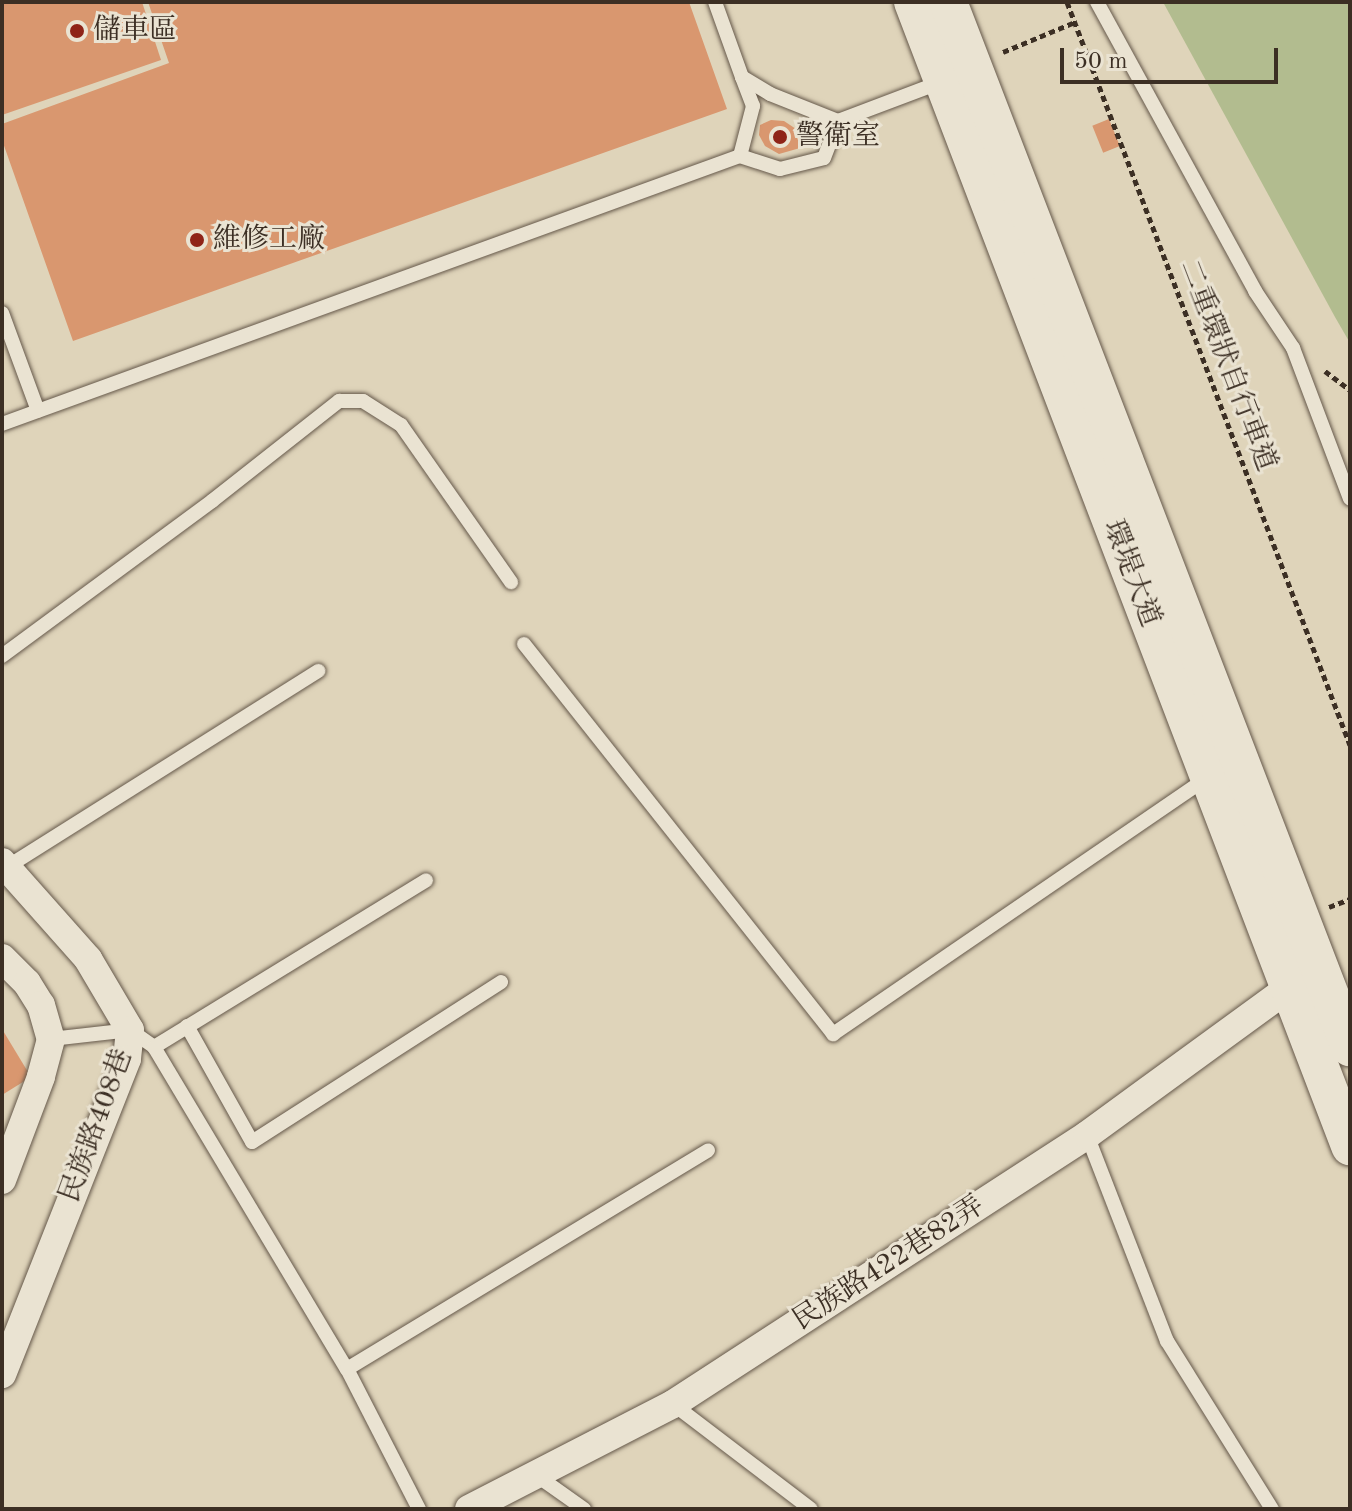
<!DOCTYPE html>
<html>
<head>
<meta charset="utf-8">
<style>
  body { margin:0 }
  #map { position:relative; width:1352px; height:1511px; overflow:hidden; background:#dfd4ba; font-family:"Old Standard TT","Noto Serif TC",serif }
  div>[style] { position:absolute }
  .green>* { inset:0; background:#b2bc8f }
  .building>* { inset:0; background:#d9976f; transform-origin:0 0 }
  .path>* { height:5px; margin-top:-2.5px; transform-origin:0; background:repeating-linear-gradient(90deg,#3c2f24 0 6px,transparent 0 10px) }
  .roads { filter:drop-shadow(0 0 2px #65584a) drop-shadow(0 0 2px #65584a) }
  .lane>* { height:14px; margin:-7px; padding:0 7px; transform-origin:7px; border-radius:7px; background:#eae3d2 }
  .street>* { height:28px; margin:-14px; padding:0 14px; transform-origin:14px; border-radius:14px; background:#eae3d2 }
  .secondary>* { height:38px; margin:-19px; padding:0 19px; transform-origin:19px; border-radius:19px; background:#eae3d2 }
  .dots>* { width:22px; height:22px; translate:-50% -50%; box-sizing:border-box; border:4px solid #eae3d2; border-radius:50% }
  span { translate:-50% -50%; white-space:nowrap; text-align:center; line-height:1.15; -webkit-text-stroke:6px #eae3d2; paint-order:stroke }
  .poi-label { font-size:28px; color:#3c2f24 }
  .left { translate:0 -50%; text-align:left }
  .street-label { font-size:28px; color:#3c2f24 }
  .frame { position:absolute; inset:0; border:4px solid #3c2f24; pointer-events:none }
  .scale { position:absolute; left:1060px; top:48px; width:218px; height:36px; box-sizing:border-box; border:4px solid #3c2f24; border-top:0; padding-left:10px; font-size:24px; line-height:28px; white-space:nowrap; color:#3c2f24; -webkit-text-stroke:6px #eae3d2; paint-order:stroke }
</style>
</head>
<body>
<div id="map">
  <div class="green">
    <div style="clip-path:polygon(1163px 2px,1350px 2px,1350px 343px,1335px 317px)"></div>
  </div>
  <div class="building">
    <div style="clip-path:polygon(2px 2px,142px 2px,161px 60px,2px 115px)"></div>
    <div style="clip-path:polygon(148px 2px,689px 2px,727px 109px,73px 341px,2px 140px,2px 124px,169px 63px)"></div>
    <div style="left:1109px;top:119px;width:29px;height:18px;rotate:68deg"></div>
    <div style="clip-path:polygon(771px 120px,784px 121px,796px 129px,802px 138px,800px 148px,779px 154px,765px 146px,759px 135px,760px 125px)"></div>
    <div style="clip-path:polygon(2px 1029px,31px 1077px,2px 1095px)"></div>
  </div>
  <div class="path">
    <div style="left:1067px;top:2px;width:795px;rotate:69.15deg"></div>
    <div style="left:1003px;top:52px;width:78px;rotate:-22.6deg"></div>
    <div style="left:1325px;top:371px;width:31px;rotate:37deg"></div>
    <div style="left:1329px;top:907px;width:22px;rotate:-21deg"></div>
  </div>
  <div class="roads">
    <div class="lane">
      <div style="left:715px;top:2px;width:80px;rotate:70.2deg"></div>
      <div style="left:742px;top:77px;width:33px;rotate:31deg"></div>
      <div style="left:770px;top:94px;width:73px;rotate:21.7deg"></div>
      <div style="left:838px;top:121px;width:110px;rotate:-20.7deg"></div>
      <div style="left:1097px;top:2px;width:329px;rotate:61.3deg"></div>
      <div style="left:1255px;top:291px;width:69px;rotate:56.3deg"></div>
      <div style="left:1293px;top:348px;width:161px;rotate:69.3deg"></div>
      <div style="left:740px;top:156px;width:52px;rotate:-75.4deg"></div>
      <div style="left:753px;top:106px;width:31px;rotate:-111deg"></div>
      <div style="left:2px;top:313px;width:104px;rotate:69.8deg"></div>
      <div style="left:2px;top:424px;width:785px;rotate:-19.96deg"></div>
      <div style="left:740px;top:156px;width:42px;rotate:18deg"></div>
      <div style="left:780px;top:169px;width:45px;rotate:-14deg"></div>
      <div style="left:824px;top:158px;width:40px;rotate:-69deg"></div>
      <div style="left:524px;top:644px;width:498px;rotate:51.6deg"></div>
      <div style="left:833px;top:1034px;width:452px;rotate:-34.4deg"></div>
      <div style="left:2px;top:656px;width:261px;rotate:-36.4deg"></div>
      <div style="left:212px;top:501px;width:162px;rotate:-38.2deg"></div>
      <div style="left:339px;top:401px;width:24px"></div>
      <div style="left:363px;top:401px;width:45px;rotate:32.3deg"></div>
      <div style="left:401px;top:425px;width:192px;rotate:55deg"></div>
      <div style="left:7px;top:867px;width:368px;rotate:-32.2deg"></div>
      <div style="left:187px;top:1026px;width:133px;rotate:60.7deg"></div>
      <div style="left:252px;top:1142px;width:296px;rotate:-32.7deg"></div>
      <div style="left:51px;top:1039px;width:80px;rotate:-6.5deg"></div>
      <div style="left:130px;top:1030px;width:29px;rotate:35deg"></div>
      <div style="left:154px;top:1047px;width:375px;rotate:59.1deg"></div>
      <div style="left:154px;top:1047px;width:319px;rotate:-31.5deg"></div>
      <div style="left:1087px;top:1135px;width:221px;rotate:68.8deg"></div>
      <div style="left:1167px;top:1341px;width:198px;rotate:58deg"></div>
      <div style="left:673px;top:1404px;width:173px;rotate:37.3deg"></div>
      <div style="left:536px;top:1475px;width:59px;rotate:35.3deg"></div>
      <div style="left:419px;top:1509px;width:157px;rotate:-117.2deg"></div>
      <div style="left:347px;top:1369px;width:422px;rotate:-31.2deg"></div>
    </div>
    <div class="street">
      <div style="left:2px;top:862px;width:130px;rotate:48.4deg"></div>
      <div style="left:88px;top:959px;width:82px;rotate:59.4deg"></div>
      <div style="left:130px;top:1030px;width:29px;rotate:96deg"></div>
      <div style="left:127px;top:1059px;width:339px;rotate:111.6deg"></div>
      <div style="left:2px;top:958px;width:35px;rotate:45deg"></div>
      <div style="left:27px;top:983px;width:26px;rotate:58deg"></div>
      <div style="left:41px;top:1005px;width:35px;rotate:74deg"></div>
      <div style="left:51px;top:1039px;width:39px;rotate:105deg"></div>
      <div style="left:41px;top:1077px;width:110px;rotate:110.7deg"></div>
      <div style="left:469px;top:1509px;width:229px;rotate:-27.2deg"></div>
      <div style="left:673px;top:1404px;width:494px;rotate:-33deg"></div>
      <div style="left:1087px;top:1135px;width:251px;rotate:-36.1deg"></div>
    </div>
    <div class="secondary">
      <div style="left:913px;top:2px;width:1225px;rotate:69.09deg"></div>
      <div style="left:948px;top:2px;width:1120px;rotate:68.96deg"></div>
    </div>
  </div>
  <div class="dots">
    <div style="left:77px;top:31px;background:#8f2418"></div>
    <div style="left:780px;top:137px;background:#8f2418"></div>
    <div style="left:197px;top:240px;background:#8f2418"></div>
  </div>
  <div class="poi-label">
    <span class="left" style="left:93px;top:31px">儲車區</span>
    <span class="left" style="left:796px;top:137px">警衛室</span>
    <span class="left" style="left:213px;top:240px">維修工廠</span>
  </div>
  <div class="street-label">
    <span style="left:1227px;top:366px;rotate:69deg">二重環狀自行車道</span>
    <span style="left:1131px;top:574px;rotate:69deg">環堤大道</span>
    <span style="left:97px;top:1126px;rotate:-70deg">民族路408巷</span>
    <span style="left:889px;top:1264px;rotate:-33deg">民族路422巷82弄</span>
  </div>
  <div class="frame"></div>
  <div class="scale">50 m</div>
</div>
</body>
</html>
